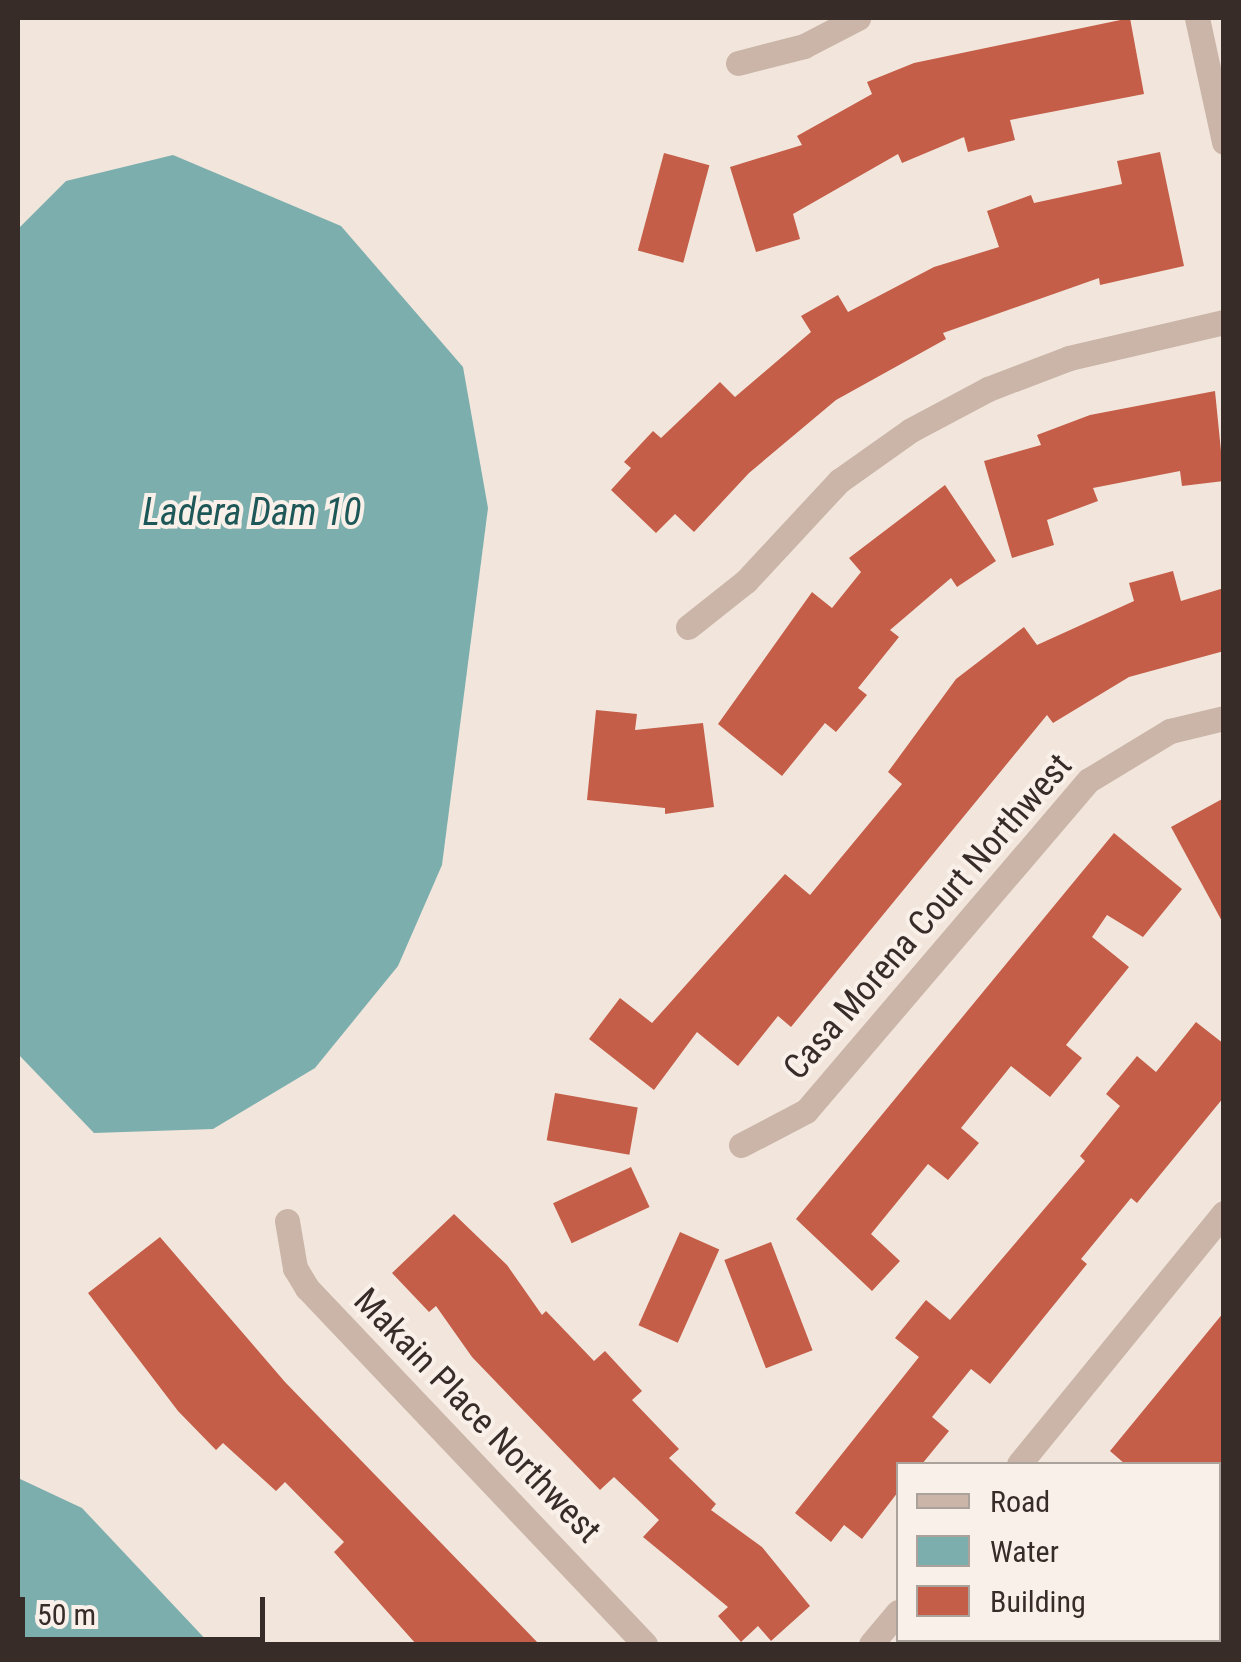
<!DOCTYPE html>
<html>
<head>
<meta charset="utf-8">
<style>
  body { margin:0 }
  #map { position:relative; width:1241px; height:1662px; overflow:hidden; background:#f2e6dc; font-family:"Roboto Condensed",sans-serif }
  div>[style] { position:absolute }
  .water>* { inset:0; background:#7caead }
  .building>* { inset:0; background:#c45e48; transform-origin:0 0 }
  .minor>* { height:25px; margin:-12.5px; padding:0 12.5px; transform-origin:12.5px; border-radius:12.5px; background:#cab5a8 }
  span { translate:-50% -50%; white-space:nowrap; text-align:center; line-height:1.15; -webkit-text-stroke:8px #f9f0e9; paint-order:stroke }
  .street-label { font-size:35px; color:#372c28 }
  .water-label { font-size:38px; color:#1e5757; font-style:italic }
  .frame { position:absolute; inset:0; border:20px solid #372c28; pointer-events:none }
  .legend { position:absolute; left:896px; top:1462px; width:325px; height:180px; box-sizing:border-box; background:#f9f0e9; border:2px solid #aba29c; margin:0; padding:12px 18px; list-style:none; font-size:30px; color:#372c28 }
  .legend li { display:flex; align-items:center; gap:20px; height:50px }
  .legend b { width:50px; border:2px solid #aba29c }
  .scale { position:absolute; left:20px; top:1597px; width:245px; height:45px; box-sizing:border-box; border:5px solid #372c28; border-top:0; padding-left:12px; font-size:30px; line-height:35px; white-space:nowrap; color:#372c28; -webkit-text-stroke:8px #f9f0e9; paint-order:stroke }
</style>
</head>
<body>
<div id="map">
  <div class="water">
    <div style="clip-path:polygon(173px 155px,341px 226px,463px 367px,488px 508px,442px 865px,398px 966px,315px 1068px,213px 1129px,94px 1133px,18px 1054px,18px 229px,66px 181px)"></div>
    <div style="clip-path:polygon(18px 1478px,82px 1508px,210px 1644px,18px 1644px)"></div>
  </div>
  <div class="building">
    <div style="clip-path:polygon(1130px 18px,1144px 94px,1010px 120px,1015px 140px,968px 152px,964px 137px,902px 163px,898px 154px,793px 214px,800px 239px,756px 252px,730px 167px,802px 145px,797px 136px,872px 94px,867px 82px,914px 63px)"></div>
    <div style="clip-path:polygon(1160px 152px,1184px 266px,1100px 285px,1099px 278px,943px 333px,946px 339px,836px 400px,749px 473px,694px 532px,675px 514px,656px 533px,611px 490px,631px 468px,624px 462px,653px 431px,661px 438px,720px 382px,735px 397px,811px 332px,801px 316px,838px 295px,848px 312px,934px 267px,999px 247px,987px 211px,1031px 195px,1034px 203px,1122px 184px,1117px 161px)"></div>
    <div style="left:664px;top:153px;width:47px;height:101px;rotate:15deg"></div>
    <div style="clip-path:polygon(1215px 391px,1224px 481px,1182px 486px,1180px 471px,1093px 488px,1098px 501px,1047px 520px,1054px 545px,1012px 558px,984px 461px,1041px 445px,1037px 435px,1090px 415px)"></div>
    <div style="clip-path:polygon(945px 485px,996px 561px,957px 587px,951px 578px,890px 630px,899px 637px,858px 688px,867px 695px,836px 732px,825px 723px,782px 776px,718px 724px,812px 592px,832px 608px,861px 572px,849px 558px)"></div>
    <div style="clip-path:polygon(1173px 571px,1181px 601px,1224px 588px,1224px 651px,1129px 677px,1053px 723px,1047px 715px,791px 1027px,778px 1016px,738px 1066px,697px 1032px,654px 1090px,589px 1039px,620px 998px,652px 1023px,785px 874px,810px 895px,902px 784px,888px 772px,956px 679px,1024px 627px,1037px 645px,1134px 601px,1129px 583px)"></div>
    <div style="clip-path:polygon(596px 710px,637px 714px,635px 730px,703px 723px,714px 807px,665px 814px,665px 808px,587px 800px)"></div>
    <div style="clip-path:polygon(1224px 798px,1224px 925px,1171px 827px)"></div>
    <div style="clip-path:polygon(1114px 833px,1182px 889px,1143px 937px,1107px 915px,1092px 937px,1129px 967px,1066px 1045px,1082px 1058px,1050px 1097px,1011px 1066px,961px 1128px,979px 1143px,948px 1180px,928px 1164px,871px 1234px,900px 1261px,872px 1291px,796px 1219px)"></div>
    <div style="clip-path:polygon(1196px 1022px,1224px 1044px,1224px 1097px,1137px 1203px,1131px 1198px,1081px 1259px,1087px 1264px,990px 1384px,971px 1369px,932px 1417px,949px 1431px,922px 1464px,898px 1464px,898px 1492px,862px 1539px,844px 1525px,831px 1542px,795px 1513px,919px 1357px,895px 1338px,926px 1300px,950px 1320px,1085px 1161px,1080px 1156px,1120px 1106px,1106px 1094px,1137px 1056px,1156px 1072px)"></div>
    <div style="left:555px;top:1093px;width:84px;height:48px;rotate:10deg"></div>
    <div style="left:631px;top:1167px;width:44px;height:86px;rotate:65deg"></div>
    <div style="clip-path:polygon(454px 1214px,507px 1265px,542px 1315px,546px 1311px,594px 1361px,605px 1351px,642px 1391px,632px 1400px,679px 1449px,669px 1458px,716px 1504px,711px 1510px,762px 1547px,810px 1606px,771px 1641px,758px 1626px,741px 1642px,718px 1616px,728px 1607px,643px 1537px,659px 1520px,614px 1477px,600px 1490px,472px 1357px,436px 1306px,429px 1312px,392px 1273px)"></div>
    <div style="left:680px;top:1232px;width:43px;height:102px;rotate:24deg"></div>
    <div style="clip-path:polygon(160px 1237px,285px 1382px,539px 1644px,416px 1644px,334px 1552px,344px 1542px,285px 1482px,276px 1491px,223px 1443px,216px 1450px,178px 1411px,88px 1293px)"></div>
    <div style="left:771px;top:1242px;width:116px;height:50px;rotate:69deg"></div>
    <div style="clip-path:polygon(1224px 1312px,1224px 1481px,1218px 1464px,1125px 1464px,1110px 1451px)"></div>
  </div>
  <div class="minor">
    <div style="left:1197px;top:18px;width:127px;rotate:77.7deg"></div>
    <div style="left:738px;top:63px;width:68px;rotate:-14.4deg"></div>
    <div style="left:804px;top:46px;width:61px;rotate:-27.4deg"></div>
    <div style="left:688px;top:627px;width:74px;rotate:-38.4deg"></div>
    <div style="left:746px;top:581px;width:137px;rotate:-47.1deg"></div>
    <div style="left:839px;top:481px;width:88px;rotate:-35.3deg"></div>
    <div style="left:911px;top:430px;width:87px;rotate:-28deg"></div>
    <div style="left:988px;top:389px;width:87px;rotate:-20.9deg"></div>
    <div style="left:1069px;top:358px;width:159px;rotate:-13.1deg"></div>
    <div style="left:741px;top:1145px;width:73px;rotate:-27.6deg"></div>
    <div style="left:806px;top:1111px;width:435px;rotate:-49.5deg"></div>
    <div style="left:1089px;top:780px;width:95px;rotate:-31.2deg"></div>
    <div style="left:1170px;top:731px;width:56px;rotate:-13.5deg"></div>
    <div style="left:287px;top:1221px;width:48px;rotate:80.3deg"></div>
    <div style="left:295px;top:1268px;width:23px;rotate:59deg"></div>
    <div style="left:307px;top:1288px;width:491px;rotate:46.5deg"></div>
    <div style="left:1019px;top:1464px;width:324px;rotate:-50.8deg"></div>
    <div style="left:871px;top:1644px;width:42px;rotate:-49.8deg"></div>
  </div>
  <div class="street-label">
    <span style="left:928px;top:917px;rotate:-49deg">Casa Morena Court Northwest</span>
    <span style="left:477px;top:1416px;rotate:46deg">Makain Place Northwest</span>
  </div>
  <div class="water-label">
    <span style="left:252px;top:513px">Ladera Dam 10</span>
  </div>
  <div class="frame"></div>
  <ul class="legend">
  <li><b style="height:12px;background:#cab5a8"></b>Road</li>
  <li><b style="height:28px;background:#7caead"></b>Water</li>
  <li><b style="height:28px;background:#c45e48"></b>Building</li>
  </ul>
  <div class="scale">50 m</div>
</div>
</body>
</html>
